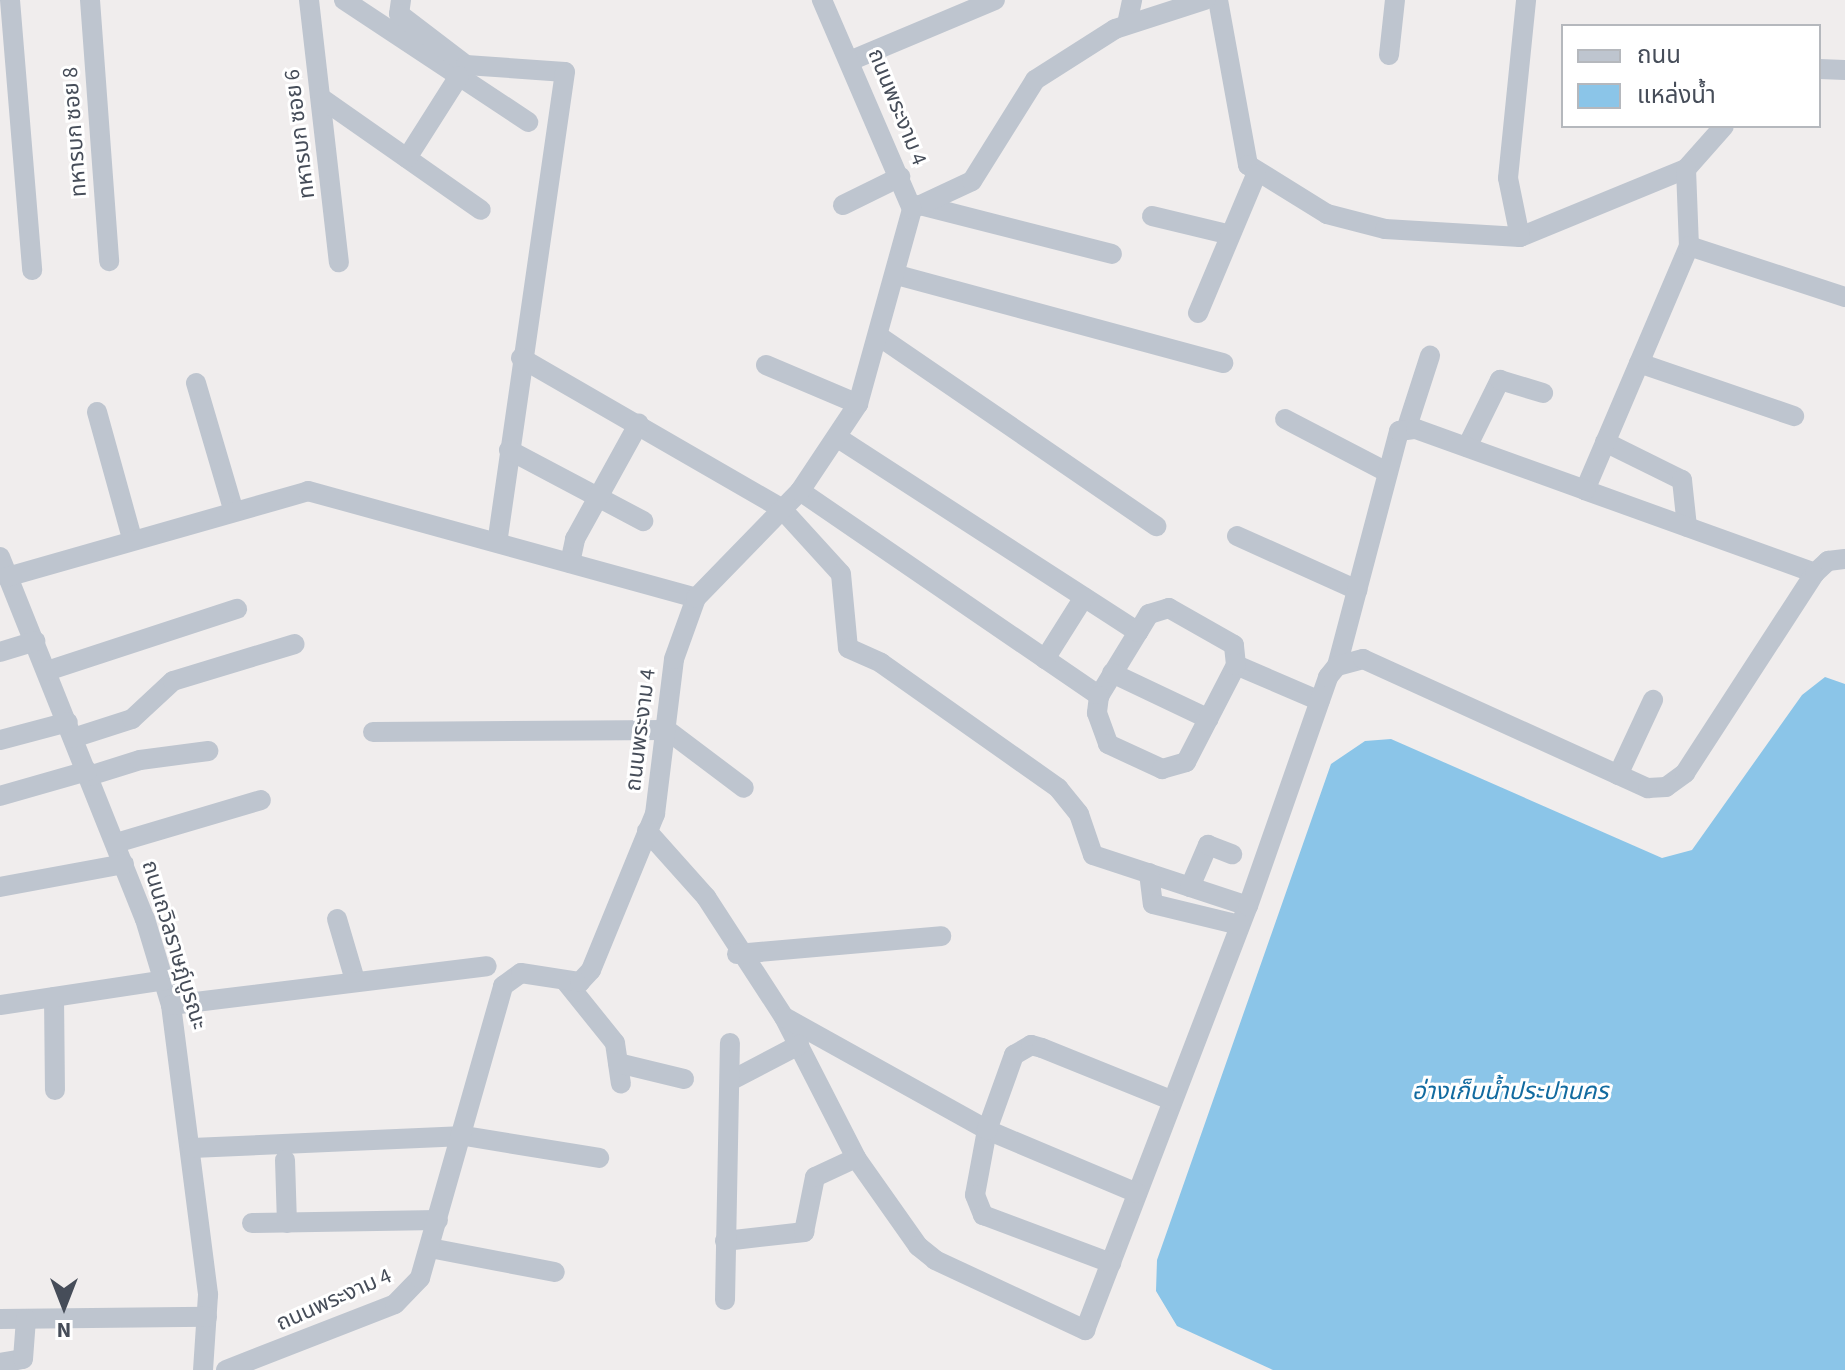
<!DOCTYPE html>
<html>
<head>
<meta charset="utf-8">
<style>
  body { margin:0 }
  #map { position:relative; width:1845px; height:1370px; overflow:hidden; background:#f0eded; font-family:"Source Sans 3","Noto Sans Thai",sans-serif }
  div>[style] { position:absolute }
  .water>* { inset:0; background:#8bc5e8 }
  .minor>* { height:20px; margin:-10px; padding:0 10px; transform-origin:10px; border-radius:10px; background:#bec5cf }
  span { translate:-50% -50%; white-space:nowrap; text-align:center; line-height:1.15; -webkit-text-stroke:6px #fff; paint-order:stroke }
  .street-label { font-size:22px; color:#464d59 }
  .water-label { font-size:24px; color:#126ba0; font-style:italic }
  .legend { position:absolute; left:1561px; top:24px; width:260px; height:104px; box-sizing:border-box; background:#fff; border:2px solid #b5b8bd; margin:0; padding:10px 14px; list-style:none; font-size:24px; color:#464d59 }
  .legend li { display:flex; align-items:center; gap:16px; height:40px }
  .legend b { width:40px; border:2px solid #b5b8bd }
  .north { position:absolute; left:24px; top:1266px; width:80px; height:80px; -webkit-text-stroke:6px #fff; paint-order:stroke; rotate:180deg; font-size:22px; font-weight:700; line-height:32px; text-align:center; color:#464d59 }
  .north::after { content:''; display:block; margin:auto; width:28px; height:36px; background:#464d59; clip-path:polygon(50% 0,100% 100%,50% 72%,0 100%) }
</style>
</head>
<body>
<div id="map">
  <div class="water">
    <div style="clip-path:polygon(1825px 677px,1845px 684px,1845px 1370px,1273px 1370px,1177px 1326px,1156px 1291px,1157px 1260px,1331px 764px,1365px 741px,1391px 739px,1662px 858px,1692px 850px,1802px 695px)"></div>
  </div>
  <div class="minor">
    <div style="left:10px;top:0;width:271px;rotate:85.3deg"></div>
    <div style="left:90px;top:0;width:262px;rotate:85.8deg"></div>
    <div style="left:309px;top:0;width:264px;rotate:83.5deg"></div>
    <div style="left:344px;top:0;width:221px;rotate:33.5deg"></div>
    <div style="left:401px;top:0;width:14px;rotate:98deg"></div>
    <div style="left:399px;top:14px;width:84px;rotate:37.3deg"></div>
    <div style="left:466px;top:65px;width:99px;rotate:4deg"></div>
    <div style="left:565px;top:72px;width:475px;rotate:98.2deg"></div>
    <div style="left:1218px;top:0;width:168px;rotate:79.7deg"></div>
    <div style="left:1248px;top:165px;width:93px;rotate:31.8deg"></div>
    <div style="left:1327px;top:214px;width:60px;rotate:14.5deg"></div>
    <div style="left:1385px;top:229px;width:135px;rotate:3.4deg"></div>
    <div style="left:1520px;top:237px;width:179px;rotate:-22.3deg"></div>
    <div style="left:1686px;top:169px;width:57px;rotate:-48.5deg"></div>
    <div style="left:1127px;top:24px;width:25px;rotate:-78deg"></div>
    <div style="left:1389px;top:55px;width:55px;rotate:-83.8deg"></div>
    <div style="left:852px;top:60px;width:155px;rotate:-22.8deg"></div>
    <div style="left:1819px;top:69px;width:26px;rotate:2deg"></div>
    <div style="left:321px;top:98px;width:195px;rotate:35deg"></div>
    <div style="left:407px;top:158px;width:97px;rotate:-57.6deg"></div>
    <div style="left:1686px;top:169px;width:77px;rotate:87.8deg"></div>
    <div style="left:843px;top:205px;width:64px;rotate:-26.2deg"></div>
    <div style="left:920px;top:205px;width:198px;rotate:14.3deg"></div>
    <div style="left:912px;top:209px;width:66px;rotate:-25deg"></div>
    <div style="left:972px;top:181px;width:119px;rotate:-58deg"></div>
    <div style="left:1035px;top:80px;width:95px;rotate:-32.5deg"></div>
    <div style="left:1115px;top:29px;width:95px;rotate:-17.9deg"></div>
    <div style="left:1152px;top:216px;width:77px;rotate:13.5deg"></div>
    <div style="left:1520px;top:237px;width:60px;rotate:-101.5deg"></div>
    <div style="left:1508px;top:178px;width:179px;rotate:-84.2deg"></div>
    <div style="left:897px;top:275px;width:338px;rotate:15.1deg"></div>
    <div style="left:1198px;top:313px;width:150px;rotate:-67.2deg"></div>
    <div style="left:880px;top:337px;width:335px;rotate:34.4deg"></div>
    <div style="left:521px;top:358px;width:300px;rotate:30deg"></div>
    <div style="left:781px;top:508px;width:89px;rotate:47.7deg"></div>
    <div style="left:841px;top:574px;width:74px;rotate:84.6deg"></div>
    <div style="left:848px;top:648px;width:36px;rotate:24deg"></div>
    <div style="left:881px;top:663px;width:217px;rotate:35.2deg"></div>
    <div style="left:1058px;top:788px;width:33px;rotate:51deg"></div>
    <div style="left:1079px;top:814px;width:43px;rotate:71.1deg"></div>
    <div style="left:1093px;top:855px;width:163px;rotate:18.2deg"></div>
    <div style="left:1639px;top:363px;width:164px;rotate:18.9deg"></div>
    <div style="left:766px;top:365px;width:100px;rotate:23deg"></div>
    <div style="left:196px;top:383px;width:131px;rotate:73.6deg"></div>
    <div style="left:97px;top:412px;width:131px;rotate:74.5deg"></div>
    <div style="left:1285px;top:419px;width:115px;rotate:27.5deg"></div>
    <div style="left:1407px;top:427px;width:75px;rotate:-72.1deg"></div>
    <div style="left:1605px;top:442px;width:86px;rotate:26.3deg"></div>
    <div style="left:1682px;top:480px;width:47px;rotate:83.9deg"></div>
    <div style="left:1467px;top:447px;width:75px;rotate:-63.8deg"></div>
    <div style="left:1500px;top:380px;width:45px;rotate:16.8deg"></div>
    <div style="left:509px;top:450px;width:152px;rotate:27.9deg"></div>
    <div style="left:800px;top:491px;width:363px;rotate:34.4deg"></div>
    <div style="left:1099px;top:696px;width:75px;rotate:-58.6deg"></div>
    <div style="left:1138px;top:632px;width:359px;rotate:-147.1deg"></div>
    <div style="left:1237px;top:536px;width:132px;rotate:24.2deg"></div>
    <div style="left:0;top:557px;width:390px;rotate:68.2deg"></div>
    <div style="left:145px;top:919px;width:90px;rotate:73.2deg"></div>
    <div style="left:171px;top:1005px;width:292px;rotate:82.7deg"></div>
    <div style="left:208px;top:1295px;width:75px;rotate:93.8deg"></div>
    <div style="left:570px;top:563px;width:25px;rotate:-78deg"></div>
    <div style="left:575px;top:539px;width:132px;rotate:-61.1deg"></div>
    <div style="left:1815px;top:573px;width:245px;rotate:-160.2deg"></div>
    <div style="left:1585px;top:490px;width:265px;rotate:-66.9deg"></div>
    <div style="left:1689px;top:246px;width:164px;rotate:18.1deg"></div>
    <div style="left:7px;top:577px;width:313px;rotate:-15.9deg"></div>
    <div style="left:308px;top:491px;width:402px;rotate:15.4deg"></div>
    <div style="left:0;top:652px;width:37px;rotate:-17deg"></div>
    <div style="left:1045px;top:659px;width:73px;rotate:-57.8deg"></div>
    <div style="left:1236px;top:665px;width:91px;rotate:23.2deg"></div>
    <div style="left:1337px;top:666px;width:243px;rotate:-75.2deg"></div>
    <div style="left:1399px;top:431px;width:17px;rotate:-7deg"></div>
    <div style="left:1416px;top:429px;width:180px;rotate:19.8deg"></div>
    <div style="left:47px;top:671px;width:200px;rotate:-18.1deg"></div>
    <div style="left:1112px;top:673px;width:107px;rotate:25.4deg"></div>
    <div style="left:1099px;top:696px;width:17px;rotate:97deg"></div>
    <div style="left:1097px;top:713px;width:33px;rotate:70deg"></div>
    <div style="left:1108px;top:744px;width:60px;rotate:24.8deg"></div>
    <div style="left:1162px;top:769px;width:25px;rotate:-16deg"></div>
    <div style="left:1186px;top:762px;width:109px;rotate:-62.7deg"></div>
    <div style="left:1236px;top:665px;width:20px;rotate:-96deg"></div>
    <div style="left:1234px;top:645px;width:75px;rotate:-150.4deg"></div>
    <div style="left:1169px;top:608px;width:21px;rotate:163deg"></div>
    <div style="left:1149px;top:614px;width:21px;rotate:121deg"></div>
    <div style="left:373px;top:732px;width:294px;rotate:-0.4deg"></div>
    <div style="left:667px;top:730px;width:96px;rotate:37deg"></div>
    <div style="left:73px;top:738px;width:62px;rotate:-17.9deg"></div>
    <div style="left:132px;top:719px;width:56px;rotate:-42.8deg"></div>
    <div style="left:173px;top:681px;width:127px;rotate:-16.9deg"></div>
    <div style="left:0;top:740px;width:70px;rotate:-14.8deg"></div>
    <div style="left:1618px;top:775px;width:83px;rotate:-65deg"></div>
    <div style="left:89px;top:776px;width:53px;rotate:-17.4deg"></div>
    <div style="left:140px;top:760px;width:69px;rotate:-7.5deg"></div>
    <div style="left:0;top:796px;width:91px;rotate:-16deg"></div>
    <div style="left:647px;top:831px;width:89px;rotate:48.2deg"></div>
    <div style="left:706px;top:897px;width:143px;rotate:57deg"></div>
    <div style="left:784px;top:1017px;width:158px;rotate:62.9deg"></div>
    <div style="left:856px;top:1158px;width:108px;rotate:54.8deg"></div>
    <div style="left:918px;top:1246px;width:22px;rotate:39deg"></div>
    <div style="left:935px;top:1260px;width:166px;rotate:25deg"></div>
    <div style="left:1085px;top:1330px;width:454px;rotate:-69deg"></div>
    <div style="left:1248px;top:906px;width:243px;rotate:-70.7deg"></div>
    <div style="left:1328px;top:677px;width:14px;rotate:-51deg"></div>
    <div style="left:1337px;top:666px;width:27px;rotate:-15deg"></div>
    <div style="left:1363px;top:659px;width:313px;rotate:24.4deg"></div>
    <div style="left:1648px;top:788px;width:18px;rotate:-3deg"></div>
    <div style="left:1666px;top:787px;width:24px;rotate:-36deg"></div>
    <div style="left:1685px;top:773px;width:239px;rotate:-57deg"></div>
    <div style="left:1815px;top:573px;width:18px;rotate:-43deg"></div>
    <div style="left:1828px;top:561px;width:17px;rotate:-7deg"></div>
    <div style="left:116px;top:843px;width:151px;rotate:-16.5deg"></div>
    <div style="left:1149px;top:873px;width:31px;rotate:83deg"></div>
    <div style="left:1153px;top:904px;width:89px;rotate:13.6deg"></div>
    <div style="left:0;top:887px;width:126px;rotate:-10.5deg"></div>
    <div style="left:1190px;top:887px;width:46px;rotate:-66.8deg"></div>
    <div style="left:1208px;top:845px;width:26px;rotate:21deg"></div>
    <div style="left:337px;top:919px;width:64px;rotate:73.6deg"></div>
    <div style="left:737px;top:954px;width:205px;rotate:-5deg"></div>
    <div style="left:566px;top:982px;width:78px;rotate:51.2deg"></div>
    <div style="left:615px;top:1043px;width:41px;rotate:81.7deg"></div>
    <div style="left:54px;top:997px;width:93px;rotate:89.4deg"></div>
    <div style="left:0;top:1005px;width:167px;rotate:-8.6deg"></div>
    <div style="left:171px;top:1005px;width:318px;rotate:-7deg"></div>
    <div style="left:786px;top:1018px;width:230px;rotate:29.1deg"></div>
    <div style="left:987px;top:1130px;width:66px;rotate:100.5deg"></div>
    <div style="left:975px;top:1195px;width:22px;rotate:68deg"></div>
    <div style="left:983px;top:1215px;width:137px;rotate:20.6deg"></div>
    <div style="left:618px;top:1063px;width:68px;rotate:13.6deg"></div>
    <div style="left:730px;top:1081px;width:78px;rotate:-27.6deg"></div>
    <div style="left:192px;top:1148px;width:273px;rotate:-2.5deg"></div>
    <div style="left:465px;top:1136px;width:136px;rotate:9.3deg"></div>
    <div style="left:285px;top:1160px;width:63px;rotate:88.2deg"></div>
    <div style="left:1137px;top:1193px;width:163px;rotate:-157.2deg"></div>
    <div style="left:987px;top:1130px;width:80px;rotate:-70.2deg"></div>
    <div style="left:1014px;top:1055px;width:20px;rotate:-30deg"></div>
    <div style="left:1031px;top:1045px;width:11px;rotate:15deg"></div>
    <div style="left:1042px;top:1048px;width:139px;rotate:22deg"></div>
    <div style="left:252px;top:1223px;width:186px;rotate:-0.9deg"></div>
    <div style="left:725px;top:1241px;width:80px;rotate:-6.5deg"></div>
    <div style="left:804px;top:1232px;width:56px;rotate:-78.7deg"></div>
    <div style="left:815px;top:1177px;width:45px;rotate:-24.9deg"></div>
    <div style="left:430px;top:1248px;width:127px;rotate:10.9deg"></div>
    <div style="left:725px;top:1300px;width:257px;rotate:-88.9deg"></div>
    <div style="left:0;top:1319px;width:207px;rotate:-0.6deg"></div>
    <div style="left:0;top:1363px;width:23px;rotate:-10deg"></div>
    <div style="left:23px;top:1359px;width:40px;rotate:-85.7deg"></div>
    <div style="left:226px;top:1370px;width:181px;rotate:-21.3deg"></div>
    <div style="left:395px;top:1304px;width:36px;rotate:-46deg"></div>
    <div style="left:420px;top:1278px;width:304px;rotate:-74.1deg"></div>
    <div style="left:503px;top:986px;width:22px;rotate:-36deg"></div>
    <div style="left:521px;top:973px;width:60px;rotate:8.7deg"></div>
    <div style="left:580px;top:982px;width:16px;rotate:-47deg"></div>
    <div style="left:591px;top:970px;width:169px;rotate:-67.7deg"></div>
    <div style="left:655px;top:814px;width:156px;rotate:-83deg"></div>
    <div style="left:674px;top:659px;width:65px;rotate:-70.2deg"></div>
    <div style="left:696px;top:598px;width:149px;rotate:-45.8deg"></div>
    <div style="left:800px;top:491px;width:105px;rotate:-56.3deg"></div>
    <div style="left:858px;top:404px;width:202px;rotate:-74.5deg"></div>
    <div style="left:912px;top:209px;width:228px;rotate:-113.3deg"></div>
  </div>
  <div class="street-label">
    <span style="left:897px;top:107px;rotate:68deg">ถนนพระงาม 4</span>
    <span style="left:75px;top:132px;rotate:-94deg">ทหารบก ซอย 8</span>
    <span style="left:300px;top:134px;rotate:-97deg">ทหารบก ซอย 6</span>
    <span style="left:641px;top:730px;rotate:-83deg">ถนนพระงาม 4</span>
    <span style="left:174px;top:945px;rotate:73deg">ถนนถวิลราษฎ์บูรณะ</span>
    <span style="left:334px;top:1300px;rotate:-24deg">ถนนพระงาม 4</span>
  </div>
  <div class="water-label">
    <span style="left:1510px;top:1092px">อ่างเก็บน้ำประปานคร</span>
  </div>
  <ul class="legend">
  <li><b style="height:10px;background:#bec5cf"></b>ถนน</li>
  <li><b style="height:22px;background:#8bc5e8"></b>แหล่งน้ำ</li>
  </ul>
  <div class="north">N</div>
</div>
</body>
</html>
